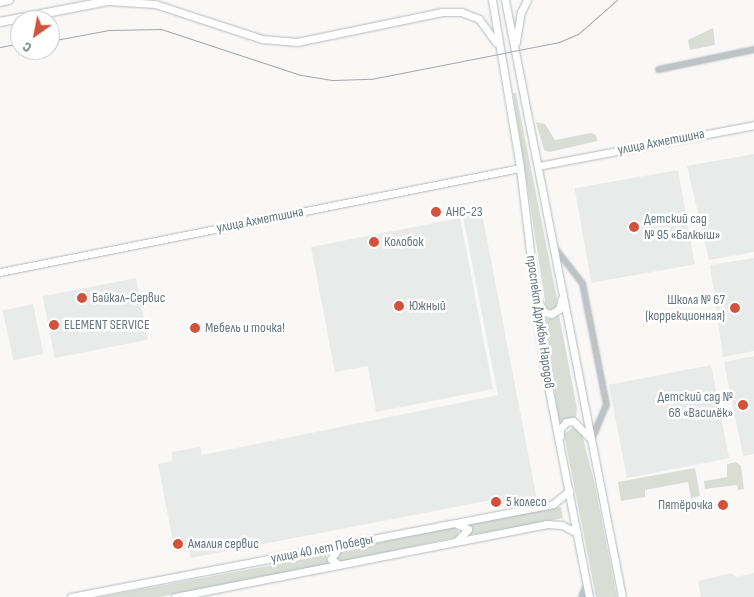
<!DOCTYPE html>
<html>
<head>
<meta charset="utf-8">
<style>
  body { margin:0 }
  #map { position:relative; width:754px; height:597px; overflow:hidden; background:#f9f8f7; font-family:"Sofia Sans Condensed",sans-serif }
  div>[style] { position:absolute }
  .built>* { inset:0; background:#e9eaea; transform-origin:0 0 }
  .green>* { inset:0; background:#d9ddd6 }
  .roads { filter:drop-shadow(0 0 1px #b3b9bd) drop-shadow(0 0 1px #b3b9bd) }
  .street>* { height:5px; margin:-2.5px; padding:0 2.5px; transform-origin:2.5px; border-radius:2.5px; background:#bec3c6 }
  .secondary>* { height:7px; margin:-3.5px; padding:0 3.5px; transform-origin:3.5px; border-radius:3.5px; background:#fff }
  .primary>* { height:8px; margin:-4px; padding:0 4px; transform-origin:4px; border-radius:4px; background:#fff }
  .tram>* { height:1px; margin:-0.5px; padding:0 0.5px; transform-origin:0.5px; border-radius:0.5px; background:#a1a8ac }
  .dots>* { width:14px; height:14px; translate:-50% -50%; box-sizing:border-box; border:2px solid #fff; border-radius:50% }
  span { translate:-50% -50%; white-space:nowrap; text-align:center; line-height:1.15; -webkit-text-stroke:5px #fff; paint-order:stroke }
  .street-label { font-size:14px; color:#66767f }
  .poi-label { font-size:14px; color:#66767f }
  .left { translate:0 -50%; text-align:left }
  .right { translate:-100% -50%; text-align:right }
  .north { position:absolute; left:10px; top:10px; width:50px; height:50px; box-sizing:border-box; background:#fff; border:1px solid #c2c8cc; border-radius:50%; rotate:213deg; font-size:14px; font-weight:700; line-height:20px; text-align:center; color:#66767f }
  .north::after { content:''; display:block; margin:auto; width:18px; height:22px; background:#d3523c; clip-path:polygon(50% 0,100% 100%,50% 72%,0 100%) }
</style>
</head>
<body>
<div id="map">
  <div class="built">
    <div style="clip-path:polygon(754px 154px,754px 252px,709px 260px,687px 166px)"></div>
    <div style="left:678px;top:170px;width:96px;height:105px;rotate:80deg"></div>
    <div style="clip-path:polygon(481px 208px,537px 500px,524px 498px,503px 503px,502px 498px,191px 558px,189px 550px,175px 552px,158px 464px,172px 461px,172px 452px,200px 447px,202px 455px,498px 395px,462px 212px)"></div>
    <div style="clip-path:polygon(460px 218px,493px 389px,376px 412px,368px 366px,335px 372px,311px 247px)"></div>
    <div style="clip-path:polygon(754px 258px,754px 351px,723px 357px,710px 265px)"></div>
    <div style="left:136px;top:278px;width:63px;height:95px;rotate:79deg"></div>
    <div style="left:33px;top:304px;width:51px;height:31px;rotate:78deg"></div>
    <div style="clip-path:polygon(754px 356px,754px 454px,743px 456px,724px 362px)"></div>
    <div style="left:711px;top:365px;width:95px;height:104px;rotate:79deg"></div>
    <div style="clip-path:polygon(731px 573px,736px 577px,754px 573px,754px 597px,701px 597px,698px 581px)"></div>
  </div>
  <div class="green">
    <div style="clip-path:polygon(713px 28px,715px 45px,690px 50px,688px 40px)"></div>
    <div style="clip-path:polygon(513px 93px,516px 93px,557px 299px,556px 306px,551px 310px,546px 308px)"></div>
    <div style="clip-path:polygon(536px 122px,545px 124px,555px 140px,591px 133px,596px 135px,597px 141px,550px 152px,544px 150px)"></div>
    <div style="clip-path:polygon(559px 315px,577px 408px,576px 420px,564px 420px,559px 423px,544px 318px,554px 319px)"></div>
    <div style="clip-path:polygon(574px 427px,582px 434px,594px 481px,617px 597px,596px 597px,564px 434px)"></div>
    <div style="clip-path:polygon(736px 462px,741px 466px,744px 489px,738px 490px,737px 485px,705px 489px,704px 481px,727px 477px,727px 464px)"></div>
    <div style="clip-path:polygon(695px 468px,700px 496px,691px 498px,688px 482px,645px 490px,645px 497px,621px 501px,618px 482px)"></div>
    <div style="clip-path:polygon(561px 507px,563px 518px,484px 534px,470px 534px,467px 524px)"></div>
    <div style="clip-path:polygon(454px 527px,459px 532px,457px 537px,340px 562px,335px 556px,338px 553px,372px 544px)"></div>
    <div style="clip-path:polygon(326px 555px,329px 564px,160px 597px,100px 597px)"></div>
  </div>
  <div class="roads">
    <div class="street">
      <div style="left:658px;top:69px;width:98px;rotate:-11.8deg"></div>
      <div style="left:554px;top:247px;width:46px;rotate:52.1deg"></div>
      <div style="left:582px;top:283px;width:123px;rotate:78.8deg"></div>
      <div style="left:606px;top:404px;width:38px;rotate:113deg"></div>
      <div style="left:581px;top:597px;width:14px;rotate:-69deg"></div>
    </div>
    <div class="secondary">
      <div style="left:492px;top:0;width:170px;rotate:80.5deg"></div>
      <div style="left:520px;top:168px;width:198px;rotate:83.1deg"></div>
      <div style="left:544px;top:365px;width:236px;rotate:79deg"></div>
      <div style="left:505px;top:0;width:608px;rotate:78.91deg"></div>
      <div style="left:109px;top:1px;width:46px;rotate:3.7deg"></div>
      <div style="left:155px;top:4px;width:113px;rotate:18.1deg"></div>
      <div style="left:262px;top:39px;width:35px;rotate:5deg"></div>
      <div style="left:297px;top:42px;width:148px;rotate:-11.7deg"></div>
      <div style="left:442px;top:12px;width:19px"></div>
      <div style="left:461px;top:12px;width:19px;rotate:21deg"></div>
      <div style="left:479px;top:19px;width:29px;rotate:54deg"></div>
      <div style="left:516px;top:42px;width:30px;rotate:-81deg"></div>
      <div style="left:521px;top:12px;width:13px;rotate:-63deg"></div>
      <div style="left:538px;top:166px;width:220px;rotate:-10.7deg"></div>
      <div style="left:0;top:272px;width:530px;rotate:-11.31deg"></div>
      <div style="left:539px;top:303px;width:10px;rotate:61deg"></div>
      <div style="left:544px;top:312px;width:7px;rotate:16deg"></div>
      <div style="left:551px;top:314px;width:9px;rotate:-32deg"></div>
      <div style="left:559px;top:309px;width:11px;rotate:-75deg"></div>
      <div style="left:560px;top:436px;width:7px;rotate:-90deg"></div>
      <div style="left:560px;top:429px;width:9px;rotate:-49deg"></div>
      <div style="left:566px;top:422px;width:7px;rotate:-8deg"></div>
      <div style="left:573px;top:421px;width:23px;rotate:45deg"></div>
      <div style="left:457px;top:541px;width:16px;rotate:-47deg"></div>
      <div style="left:468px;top:529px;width:12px;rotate:-156deg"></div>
      <div style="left:339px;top:565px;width:10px;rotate:-143deg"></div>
      <div style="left:331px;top:559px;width:14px;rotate:-56deg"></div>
      <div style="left:71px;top:597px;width:491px;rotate:-10.9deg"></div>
      <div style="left:553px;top:504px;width:21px;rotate:-39deg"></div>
      <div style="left:175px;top:597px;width:378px;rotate:-11.1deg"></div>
      <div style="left:546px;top:524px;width:16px;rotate:4deg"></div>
      <div style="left:562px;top:525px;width:17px;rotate:28deg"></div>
    </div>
    <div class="primary">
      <div style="left:0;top:2px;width:9px;rotate:-13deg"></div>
      <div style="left:0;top:22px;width:115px;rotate:-11deg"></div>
    </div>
  </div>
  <div class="tram">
    <div style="left:50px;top:41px;width:60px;rotate:-10.6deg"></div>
    <div style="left:109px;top:30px;width:52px;rotate:-1.1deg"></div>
    <div style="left:161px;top:29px;width:147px;rotate:18.2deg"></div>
    <div style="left:301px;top:75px;width:33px;rotate:9deg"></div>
    <div style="left:334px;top:80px;width:37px;rotate:-2deg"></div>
    <div style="left:371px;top:79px;width:192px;rotate:-11.1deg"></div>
    <div style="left:559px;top:42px;width:21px;rotate:-23deg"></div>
    <div style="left:578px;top:34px;width:52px;rotate:-41.1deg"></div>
    <div style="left:0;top:47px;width:20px;rotate:-11deg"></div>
  </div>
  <div class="dots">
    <div style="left:436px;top:212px;background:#d3523c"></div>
    <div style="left:634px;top:227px;background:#d3523c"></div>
    <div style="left:374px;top:242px;background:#d3523c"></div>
    <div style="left:82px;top:298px;background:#d3523c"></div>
    <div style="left:399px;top:306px;background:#d3523c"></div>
    <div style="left:735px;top:308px;background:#d3523c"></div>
    <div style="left:54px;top:325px;background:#d3523c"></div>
    <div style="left:195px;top:328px;background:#d3523c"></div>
    <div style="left:743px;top:405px;background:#d3523c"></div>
    <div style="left:496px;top:502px;background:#d3523c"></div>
    <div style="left:723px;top:505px;background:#d3523c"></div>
    <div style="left:178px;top:544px;background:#d3523c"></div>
  </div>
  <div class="street-label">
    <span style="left:661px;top:142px;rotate:-11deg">улица Ахметшина</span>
    <span style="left:260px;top:220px;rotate:-11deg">улица Ахметшина</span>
    <span style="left:540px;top:322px;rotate:82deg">проспект Дружбы Народов</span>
    <span style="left:322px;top:549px;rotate:-11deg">улица 40 лет Победы</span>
  </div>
  <div class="poi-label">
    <span class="left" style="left:446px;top:212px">АНС-23</span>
    <span class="left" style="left:644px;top:227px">Детский сад<br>№ 95 «Балкыш»</span>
    <span class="left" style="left:384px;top:242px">Колобок</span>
    <span class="left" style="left:92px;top:298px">Байкал-Сервис</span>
    <span class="right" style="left:725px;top:308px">Школа № 67<br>(коррекционная)</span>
    <span class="left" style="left:409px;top:306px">Южный</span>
    <span class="left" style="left:64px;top:325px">ELEMENT SERVICE</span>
    <span class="left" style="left:205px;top:328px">Мебель и точка!</span>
    <span class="right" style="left:733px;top:405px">Детский сад №<br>68 «Василёк»</span>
    <span class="left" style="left:506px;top:502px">5 колесо</span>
    <span class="right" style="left:713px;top:505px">Пятёрочка</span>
    <span class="left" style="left:188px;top:544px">Амалия сервис</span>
  </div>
  <div class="north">С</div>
</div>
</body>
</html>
